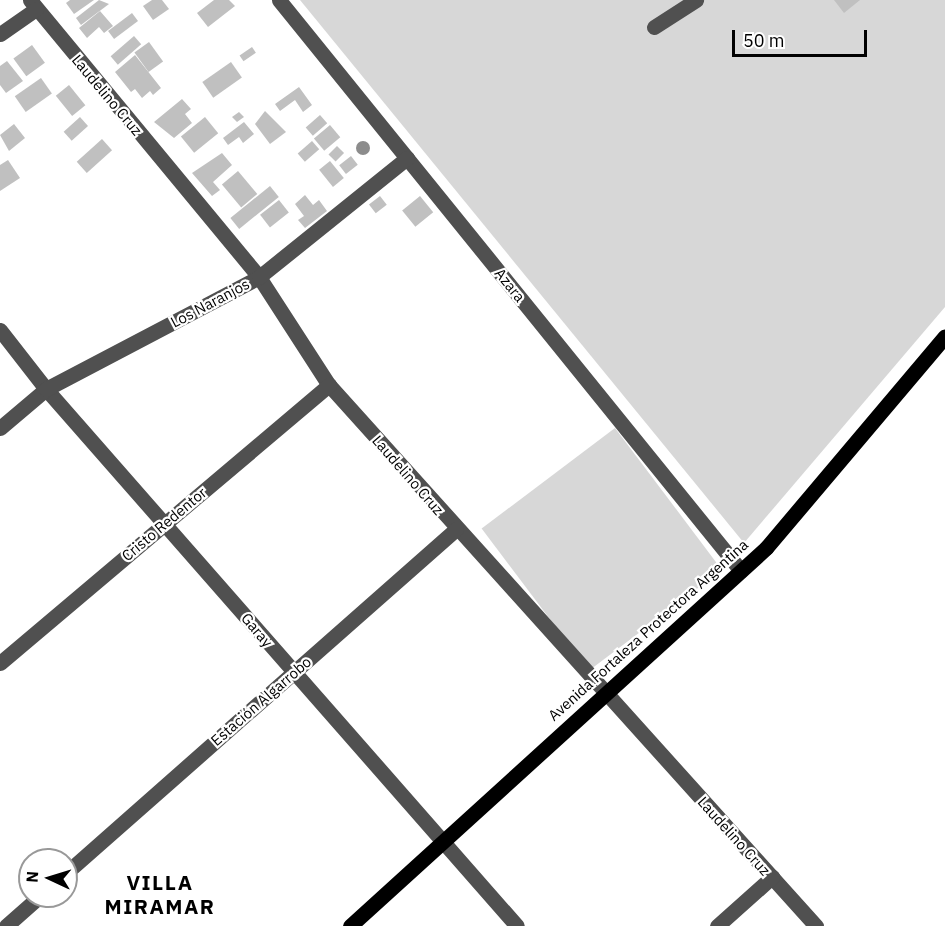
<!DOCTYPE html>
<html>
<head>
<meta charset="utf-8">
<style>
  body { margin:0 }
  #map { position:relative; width:945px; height:926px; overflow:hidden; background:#fff; font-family:"IBM Plex Sans",sans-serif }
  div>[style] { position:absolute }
  .green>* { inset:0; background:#d7d7d7; transform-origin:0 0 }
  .building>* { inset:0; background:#c0c0c0; transform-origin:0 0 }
  .minor>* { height:15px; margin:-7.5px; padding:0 7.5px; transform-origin:7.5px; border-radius:7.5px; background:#505050 }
  .major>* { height:15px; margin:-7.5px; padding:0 7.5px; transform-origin:7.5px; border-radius:7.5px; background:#000 }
  .trees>* { width:14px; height:14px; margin:-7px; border-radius:50%; background:#8c8c8c }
  span { translate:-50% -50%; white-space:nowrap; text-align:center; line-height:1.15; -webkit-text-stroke:4.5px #fff; paint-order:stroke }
  .street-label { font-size:15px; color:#000 }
  .district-label { font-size:21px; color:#000; font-weight:700; letter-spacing:1.5px }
  .north { position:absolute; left:18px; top:848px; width:60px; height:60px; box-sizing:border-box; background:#fff; border:2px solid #999; border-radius:50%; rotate:274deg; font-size:16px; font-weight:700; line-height:24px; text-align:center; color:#000 }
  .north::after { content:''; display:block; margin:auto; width:21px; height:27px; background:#000; clip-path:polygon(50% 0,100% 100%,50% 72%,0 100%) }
  .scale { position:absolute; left:732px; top:30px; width:135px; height:27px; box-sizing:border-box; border:3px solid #000; border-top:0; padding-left:8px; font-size:18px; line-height:21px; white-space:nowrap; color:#000; -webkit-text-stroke:4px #fff; paint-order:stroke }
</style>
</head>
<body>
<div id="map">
  <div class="green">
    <div style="clip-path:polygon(300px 0,945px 0,945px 307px,744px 543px)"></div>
    <div style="left:615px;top:428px;width:178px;height:167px;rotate:53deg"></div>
  </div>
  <div class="building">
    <div style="clip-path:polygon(70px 0,94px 0,74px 14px,66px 3px)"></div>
    <div style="clip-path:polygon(99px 0,109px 4px,81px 25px,76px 18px)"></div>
    <div style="clip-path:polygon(152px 0,162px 0,169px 9px,153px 20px,143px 6px)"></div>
    <div style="clip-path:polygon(214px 0,229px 0,235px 6px,208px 27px,197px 13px)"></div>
    <div style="clip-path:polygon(834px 0,860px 0,844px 13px)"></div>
    <div style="clip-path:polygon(100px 11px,113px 26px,104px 33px,99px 27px,87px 38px,79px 28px)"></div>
    <div style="left:132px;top:13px;width:10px;height:30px;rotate:53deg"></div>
    <div style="left:134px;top:36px;width:11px;height:31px;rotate:49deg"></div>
    <div style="left:149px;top:42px;width:24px;height:18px;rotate:54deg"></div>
    <div style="left:32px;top:45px;width:22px;height:23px;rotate:54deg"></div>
    <div style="left:252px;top:47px;width:7px;height:15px;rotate:56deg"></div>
    <div style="clip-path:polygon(135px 55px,161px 88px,153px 95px,150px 91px,142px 98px,135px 89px,131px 92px,115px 72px)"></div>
    <div style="clip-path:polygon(7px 61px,23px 81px,6px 93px,0 85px,0 66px)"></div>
    <div style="left:231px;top:62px;width:19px;height:35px;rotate:55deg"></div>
    <div style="left:41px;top:78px;width:19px;height:32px;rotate:55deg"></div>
    <div style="left:69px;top:85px;width:26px;height:17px;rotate:51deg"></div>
    <div style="clip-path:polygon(299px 87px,312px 105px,303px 112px,295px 100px,280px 111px,275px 104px)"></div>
    <div style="clip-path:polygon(182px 99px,191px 109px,185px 114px,192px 123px,174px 138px,154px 122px)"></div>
    <div style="clip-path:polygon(265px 111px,286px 132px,270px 144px,255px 124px)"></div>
    <div style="clip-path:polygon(239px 112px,244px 117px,237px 122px,232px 117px)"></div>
    <div style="left:320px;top:115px;width:11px;height:19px;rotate:49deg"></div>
    <div style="left:80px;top:117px;width:12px;height:22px;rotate:48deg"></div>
    <div style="left:205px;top:117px;width:21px;height:31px;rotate:51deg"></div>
    <div style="clip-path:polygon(244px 122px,254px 134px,243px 143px,239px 137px,228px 145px,223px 138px)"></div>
    <div style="clip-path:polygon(14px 124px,25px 138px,9px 151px,0 135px)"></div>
    <div style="left:330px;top:125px;width:16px;height:21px;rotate:50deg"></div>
    <div style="left:102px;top:139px;width:15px;height:34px;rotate:48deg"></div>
    <div style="left:312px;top:141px;width:11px;height:19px;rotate:49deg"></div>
    <div style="left:337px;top:146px;width:10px;height:12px;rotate:45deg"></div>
    <div style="clip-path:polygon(222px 153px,232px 165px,213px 182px,220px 190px,212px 196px,192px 173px)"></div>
    <div style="left:351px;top:156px;width:11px;height:15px;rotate:52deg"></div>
    <div style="clip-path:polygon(8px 160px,20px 178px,0 191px,0 165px)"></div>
    <div style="left:330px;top:161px;width:22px;height:14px;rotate:51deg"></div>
    <div style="left:238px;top:171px;width:30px;height:21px;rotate:50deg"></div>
    <div style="left:270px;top:186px;width:14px;height:51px;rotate:51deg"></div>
    <div style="clip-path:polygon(305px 195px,313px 205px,319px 200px,327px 211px,305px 228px,298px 220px,304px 216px,295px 204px)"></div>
    <div style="left:380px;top:196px;width:11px;height:14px;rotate:52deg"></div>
    <div style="left:420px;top:196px;width:21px;height:23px;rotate:51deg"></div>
    <div style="left:279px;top:200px;width:16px;height:24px;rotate:52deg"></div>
  </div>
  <div class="minor">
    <div style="left:30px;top:0;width:359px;rotate:50.4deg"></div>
    <div style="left:259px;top:277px;width:129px;rotate:57.1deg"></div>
    <div style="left:329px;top:385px;width:728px;rotate:48.01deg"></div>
    <div style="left:279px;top:0;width:734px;rotate:51.02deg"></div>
    <div style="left:654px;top:27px;width:50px;rotate:-32.7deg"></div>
    <div style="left:0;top:34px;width:44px;rotate:-34.8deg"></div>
    <div style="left:0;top:330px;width:75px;rotate:52.1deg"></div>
    <div style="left:46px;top:389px;width:714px;rotate:48.75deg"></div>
    <div style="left:0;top:428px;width:60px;rotate:-40.3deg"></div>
    <div style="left:46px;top:389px;width:241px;rotate:-27.7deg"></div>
    <div style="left:259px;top:277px;width:190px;rotate:-38.8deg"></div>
    <div style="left:0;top:663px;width:431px;rotate:-40.2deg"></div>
    <div style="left:66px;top:873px;width:520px;rotate:-41.41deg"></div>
    <div style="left:6px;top:926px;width:45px;rotate:-41.4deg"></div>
    <div style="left:717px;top:926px;width:74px;rotate:-41.7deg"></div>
  </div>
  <div class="major">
    <div style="left:350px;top:926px;width:562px;rotate:-42.26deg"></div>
    <div style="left:766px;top:548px;width:277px;rotate:-49.8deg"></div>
  </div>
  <div class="trees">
    <div style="left:363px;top:148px"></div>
  </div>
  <div class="street-label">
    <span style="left:107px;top:95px;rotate:50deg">Laudelino Cruz</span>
    <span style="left:510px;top:285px;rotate:51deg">Azara</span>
    <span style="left:210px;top:303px;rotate:-28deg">Los Naranjos</span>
    <span style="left:408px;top:475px;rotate:49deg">Laudelino Cruz</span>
    <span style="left:164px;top:524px;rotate:-40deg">Cristo Redentor</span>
    <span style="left:257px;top:630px;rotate:50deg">Garay</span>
    <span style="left:648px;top:630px;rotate:-42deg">Avenida Fortaleza Protectora Argentina</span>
    <span style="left:261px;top:701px;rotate:-41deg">Estación Algarrobo</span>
    <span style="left:734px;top:836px;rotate:48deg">Laudelino Cruz</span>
  </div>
  <div class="district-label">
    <span style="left:160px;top:894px">VILLA<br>MIRAMAR</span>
  </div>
  <div class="north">N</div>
  <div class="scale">50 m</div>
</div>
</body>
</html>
